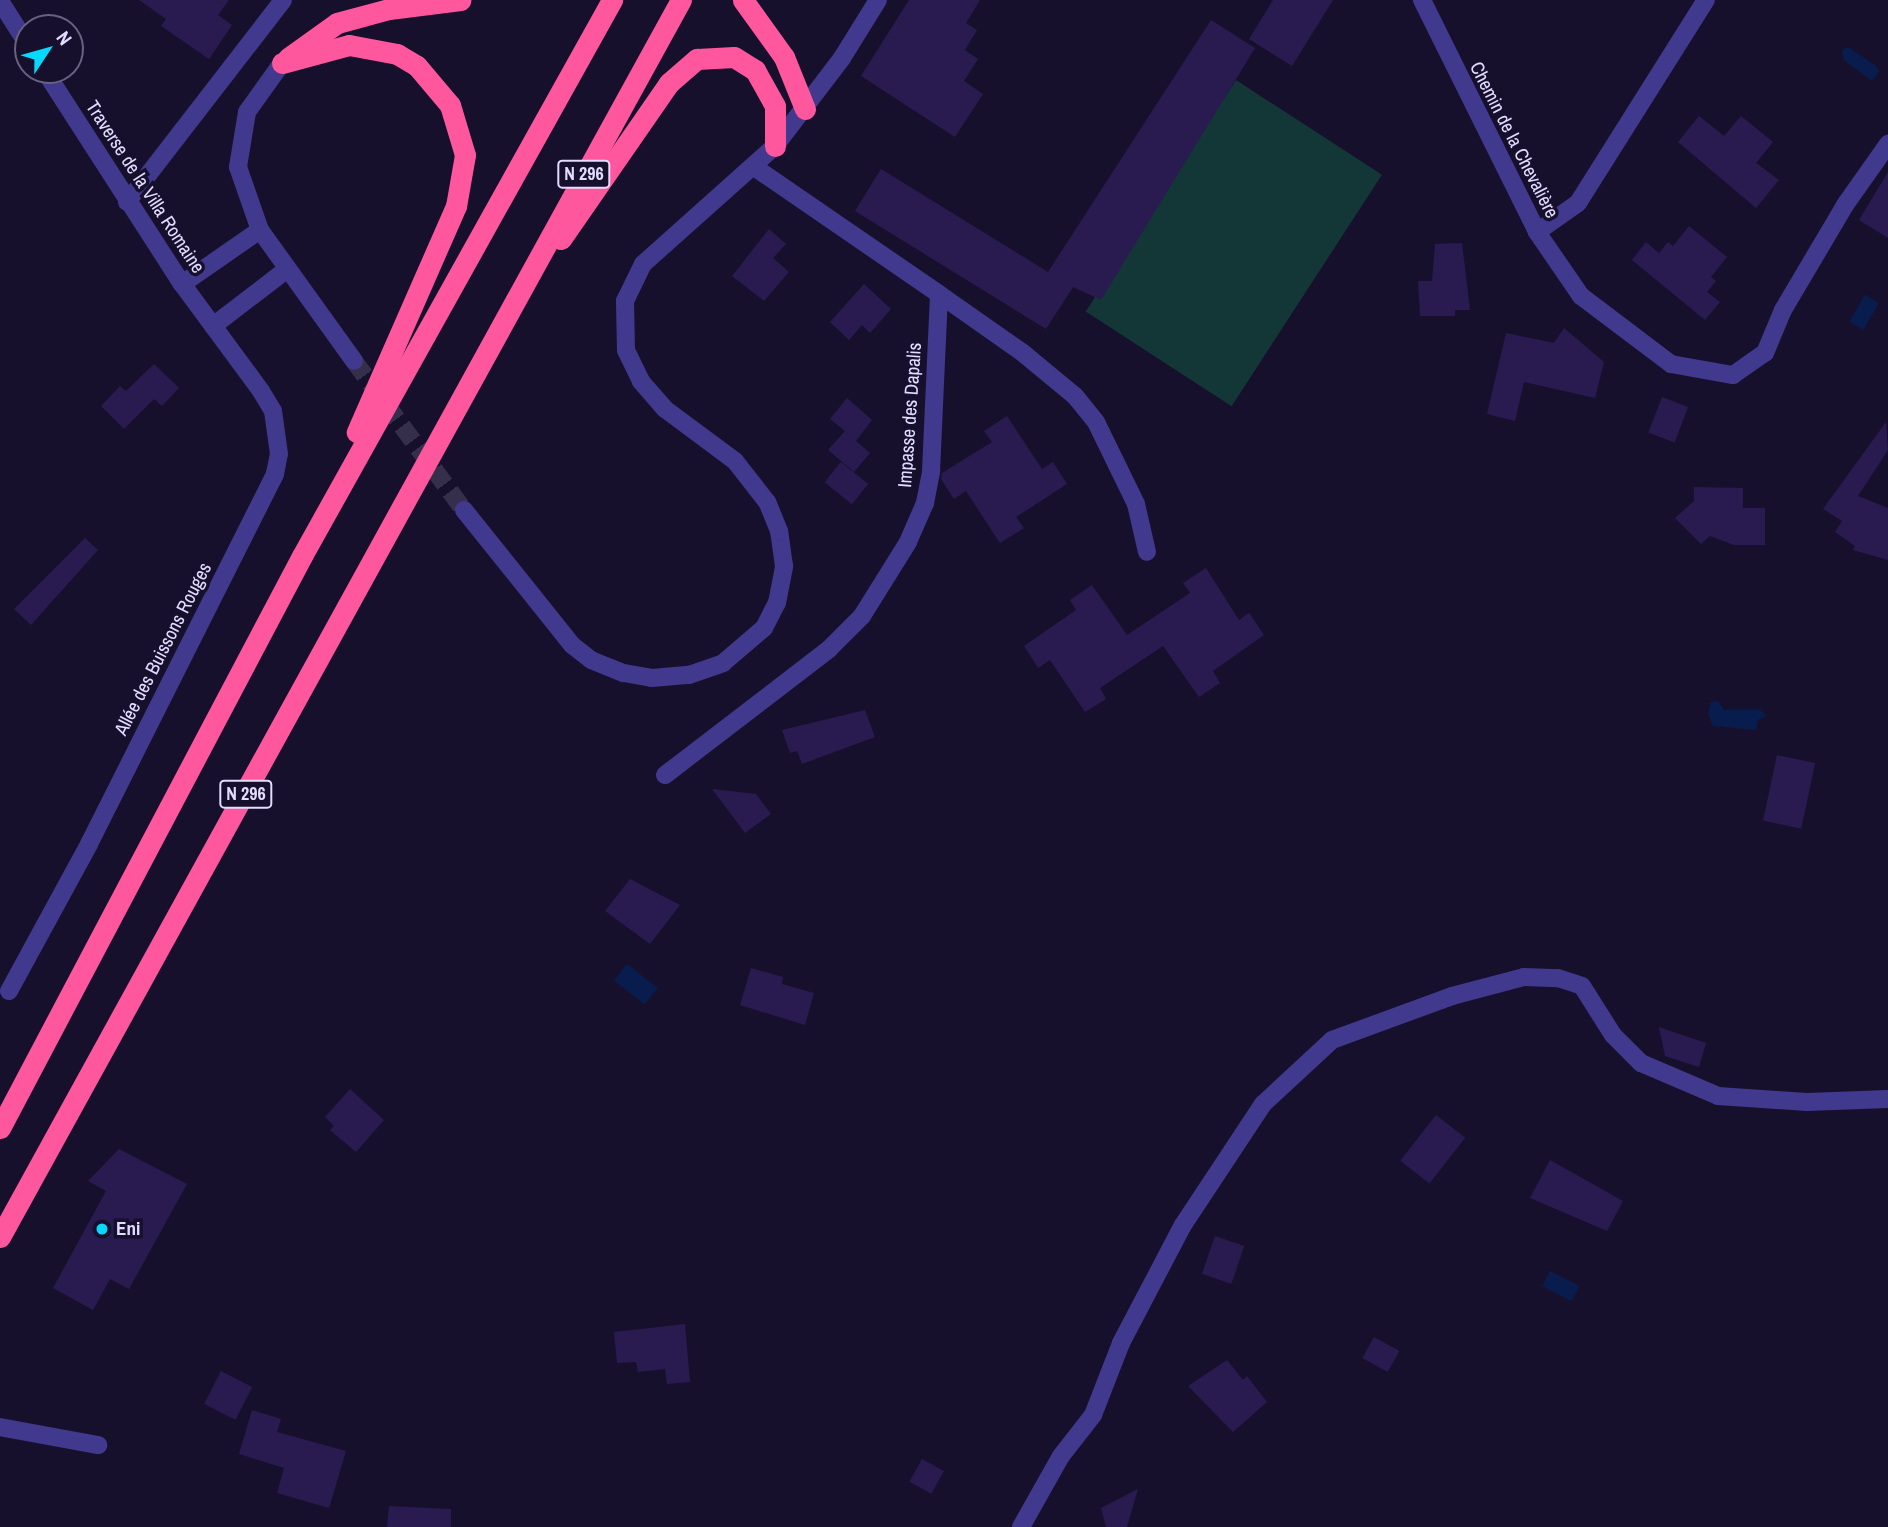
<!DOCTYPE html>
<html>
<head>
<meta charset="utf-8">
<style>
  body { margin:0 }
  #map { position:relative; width:1888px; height:1527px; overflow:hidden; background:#17102d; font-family:"Archivo Narrow",sans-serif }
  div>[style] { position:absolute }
  .green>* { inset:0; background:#133737; transform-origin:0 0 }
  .water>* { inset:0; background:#081d4e; transform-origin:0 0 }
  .building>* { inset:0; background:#291b4f; transform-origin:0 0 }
  .minor-tunnel>* { height:18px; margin-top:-9px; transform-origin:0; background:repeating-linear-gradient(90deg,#352f4c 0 18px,transparent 0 27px) }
  .minor>* { height:18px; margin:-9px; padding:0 9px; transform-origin:9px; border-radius:9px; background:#41398e }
  .highway>* { height:21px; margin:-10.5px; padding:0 10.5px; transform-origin:10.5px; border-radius:10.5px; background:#ff579e }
  .dots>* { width:19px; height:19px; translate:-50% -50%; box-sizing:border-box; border:4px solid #17102d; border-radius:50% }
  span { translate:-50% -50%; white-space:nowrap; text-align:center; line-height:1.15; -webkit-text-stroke:7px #17102d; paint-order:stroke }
  .shield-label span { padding:2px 5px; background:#17102d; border:2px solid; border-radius:5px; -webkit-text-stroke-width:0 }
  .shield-label { font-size:18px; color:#e2dcff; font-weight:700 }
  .street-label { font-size:19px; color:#e2dcff }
  .poi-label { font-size:19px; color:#e2dcff; font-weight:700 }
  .left { translate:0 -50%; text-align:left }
  .north { position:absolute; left:14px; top:14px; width:70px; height:70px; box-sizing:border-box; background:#17102d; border:2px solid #686281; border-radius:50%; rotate:54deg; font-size:19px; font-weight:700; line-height:28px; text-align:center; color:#e2dcff }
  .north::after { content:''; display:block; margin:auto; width:24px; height:32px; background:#08d8ff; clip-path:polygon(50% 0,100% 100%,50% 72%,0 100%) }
</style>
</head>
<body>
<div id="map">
  <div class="green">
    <div style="left:1236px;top:80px;width:174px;height:276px;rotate:33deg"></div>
  </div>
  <div class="water">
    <div style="clip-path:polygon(1848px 47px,1876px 66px,1879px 71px,1872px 81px,1844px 60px,1842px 50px)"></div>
    <div style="left:1865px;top:295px;width:16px;height:31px;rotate:30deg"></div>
    <div style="clip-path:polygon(1718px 701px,1724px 710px,1760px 710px,1767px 716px,1758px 720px,1756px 730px,1713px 726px,1708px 714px,1711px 702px)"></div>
    <div style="left:627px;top:964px;width:39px;height:21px;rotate:38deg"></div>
    <div style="left:1550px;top:1271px;width:33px;height:17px;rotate:27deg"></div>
  </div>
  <div class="building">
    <div style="clip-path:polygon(139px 0,229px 0,218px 15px,232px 25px,209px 59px,161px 26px,166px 19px)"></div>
    <div style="clip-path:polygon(909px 0,980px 0,966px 23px,977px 30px,965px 50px,978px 59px,964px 81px,983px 94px,955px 137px,861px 76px)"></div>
    <div style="clip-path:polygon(1273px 0,1333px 0,1292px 66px,1249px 39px)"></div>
    <div style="clip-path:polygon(1211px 20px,1255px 48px,1101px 300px,1073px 287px,1046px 329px,855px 211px,881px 169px,1048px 272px)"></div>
    <div style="clip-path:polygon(1699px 116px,1724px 136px,1741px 116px,1773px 142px,1756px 163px,1779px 180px,1756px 208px,1678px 142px)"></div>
    <div style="clip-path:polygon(1888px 172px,1888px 238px,1859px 220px)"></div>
    <div style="clip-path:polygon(1689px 226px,1727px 257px,1711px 277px,1716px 281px,1707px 292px,1720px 302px,1705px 320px,1632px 260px,1646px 242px,1659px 253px,1668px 242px,1673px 246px)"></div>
    <div style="clip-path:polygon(769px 229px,786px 244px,773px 258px,789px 272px,764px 301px,732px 276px)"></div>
    <div style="clip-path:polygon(1462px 243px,1470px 310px,1455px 310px,1455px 316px,1420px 316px,1418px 281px,1432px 281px,1435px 244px)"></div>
    <div style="clip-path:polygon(864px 284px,891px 309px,870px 333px,862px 325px,849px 340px,830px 322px)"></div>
    <div style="clip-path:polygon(1564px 328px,1604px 362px,1595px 398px,1524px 382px,1515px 421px,1487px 414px,1506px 333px,1554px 343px)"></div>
    <div style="clip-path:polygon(154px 364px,179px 388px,162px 406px,154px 399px,124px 429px,101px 406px,120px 386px,126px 391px)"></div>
    <div style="left:1662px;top:397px;width:28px;height:38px;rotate:21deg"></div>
    <div style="clip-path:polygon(847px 398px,872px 420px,856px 441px,870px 453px,854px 472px,828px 450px,845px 431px,830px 419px)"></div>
    <div style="clip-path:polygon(1007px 416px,1042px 469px,1053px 462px,1067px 484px,1016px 517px,1024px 528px,1000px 543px,966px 491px,954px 499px,941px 479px,942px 473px,992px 442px,984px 431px)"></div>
    <div style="clip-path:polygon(1886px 422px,1888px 450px,1858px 496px,1888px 508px,1888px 560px,1853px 550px,1855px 546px,1835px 532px,1842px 521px,1823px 509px)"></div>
    <div style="left:841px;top:462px;width:35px;height:26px;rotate:39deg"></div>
    <div style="clip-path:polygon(1694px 487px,1743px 488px,1743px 508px,1765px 508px,1765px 545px,1734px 545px,1710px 536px,1701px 544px,1675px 518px,1694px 501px)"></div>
    <div style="clip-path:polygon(85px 538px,98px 550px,31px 625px,14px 609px)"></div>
    <div style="clip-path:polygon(1206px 568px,1239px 620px,1249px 613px,1264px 635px,1213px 671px,1220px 683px,1199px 697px,1163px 646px,1100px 688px,1106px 699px,1085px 712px,1050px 660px,1038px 668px,1024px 646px,1076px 610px,1070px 600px,1092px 585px,1127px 635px,1190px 593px,1183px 583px)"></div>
    <div style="clip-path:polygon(865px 710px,875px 737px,802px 764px,797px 751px,790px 753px,782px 730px)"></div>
    <div style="left:1777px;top:755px;width:39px;height:67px;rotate:12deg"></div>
    <div style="clip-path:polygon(712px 789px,756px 794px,771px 814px,745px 833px)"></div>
    <div style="clip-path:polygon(630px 879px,680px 905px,650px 944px,605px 911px)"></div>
    <div style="clip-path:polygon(751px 968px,783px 977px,782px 984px,814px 993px,805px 1025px,740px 1005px)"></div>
    <div style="clip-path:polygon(1659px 1027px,1706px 1043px,1699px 1067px,1665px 1056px)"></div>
    <div style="clip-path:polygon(350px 1089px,384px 1120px,356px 1152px,330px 1130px,334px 1126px,325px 1117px)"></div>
    <div style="left:1436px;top:1115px;width:37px;height:58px;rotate:38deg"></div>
    <div style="clip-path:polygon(119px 1149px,187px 1184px,129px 1289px,110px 1279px,93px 1310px,53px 1288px,106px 1191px,88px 1181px)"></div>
    <div style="clip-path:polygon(1550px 1160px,1623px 1201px,1607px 1231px,1530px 1198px)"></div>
    <div style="left:1215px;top:1236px;width:31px;height:40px;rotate:19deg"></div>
    <div style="clip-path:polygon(685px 1324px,690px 1382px,667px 1384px,665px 1369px,638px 1372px,636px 1362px,617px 1363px,614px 1332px)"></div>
    <div style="left:1374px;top:1337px;width:29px;height:24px;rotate:29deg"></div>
    <div style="clip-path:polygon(1227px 1360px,1243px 1380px,1247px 1376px,1267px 1402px,1233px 1432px,1188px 1386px)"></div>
    <div style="left:221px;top:1371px;width:35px;height:37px;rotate:27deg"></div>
    <div style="clip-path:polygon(252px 1410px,281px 1419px,277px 1432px,346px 1451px,329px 1508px,277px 1493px,284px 1468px,239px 1454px)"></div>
    <div style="left:922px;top:1459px;width:25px;height:26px;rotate:29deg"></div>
    <div style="clip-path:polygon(1138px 1489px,1127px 1527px,1106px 1527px,1101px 1508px)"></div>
    <div style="clip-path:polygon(389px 1506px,451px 1509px,451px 1527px,387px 1527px)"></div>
  </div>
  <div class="minor-tunnel">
    <div style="left:354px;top:361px;width:185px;rotate:53.6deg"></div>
  </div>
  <div class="minor">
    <div style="left:1422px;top:0;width:259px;rotate:63.6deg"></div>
    <div style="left:1537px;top:232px;width:78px;rotate:55.5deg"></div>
    <div style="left:1581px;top:296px;width:113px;rotate:37.1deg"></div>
    <div style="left:1671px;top:364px;width:63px;rotate:10.1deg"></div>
    <div style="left:1733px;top:375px;width:39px;rotate:-35deg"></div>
    <div style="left:1765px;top:353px;width:47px;rotate:-67.3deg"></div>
    <div style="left:1783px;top:310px;width:122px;rotate:-59.4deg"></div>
    <div style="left:1845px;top:205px;width:75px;rotate:-54.8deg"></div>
    <div style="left:0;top:1px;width:52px;rotate:57.5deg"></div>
    <div style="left:282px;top:63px;width:60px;rotate:125.5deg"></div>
    <div style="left:247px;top:112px;width:56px;rotate:99.3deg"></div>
    <div style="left:238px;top:167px;width:67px;rotate:70.8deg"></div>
    <div style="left:260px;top:230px;width:161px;rotate:54.3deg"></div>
    <div style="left:127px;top:202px;width:255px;rotate:-52.3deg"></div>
    <div style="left:1537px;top:232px;width:50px;rotate:-35.3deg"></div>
    <div style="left:1578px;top:203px;width:240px;rotate:-57.8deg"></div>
    <div style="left:182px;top:284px;width:95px;rotate:-34.7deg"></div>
    <div style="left:939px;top:294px;width:103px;rotate:35.1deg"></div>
    <div style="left:1023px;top:353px;width:67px;rotate:39.6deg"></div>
    <div style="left:1075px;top:396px;width:33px;rotate:51deg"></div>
    <div style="left:1096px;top:422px;width:91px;rotate:64deg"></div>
    <div style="left:1136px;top:504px;width:49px;rotate:77.1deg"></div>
    <div style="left:213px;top:326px;width:92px;rotate:-37.5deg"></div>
    <div style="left:464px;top:510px;width:173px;rotate:51.3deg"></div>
    <div style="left:572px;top:645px;width:24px;rotate:38deg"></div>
    <div style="left:591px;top:660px;width:35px;rotate:22deg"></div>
    <div style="left:624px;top:673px;width:28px;rotate:10deg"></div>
    <div style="left:652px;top:678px;width:37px;rotate:-5deg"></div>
    <div style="left:689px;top:675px;width:36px;rotate:-19deg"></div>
    <div style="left:723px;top:663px;width:54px;rotate:-40.5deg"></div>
    <div style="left:764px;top:628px;width:28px;rotate:-63deg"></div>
    <div style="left:777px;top:603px;width:38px;rotate:-79deg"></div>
    <div style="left:784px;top:566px;width:35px;rotate:-98deg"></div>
    <div style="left:779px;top:531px;width:31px;rotate:-112deg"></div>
    <div style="left:767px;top:502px;width:52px;rotate:-128deg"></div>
    <div style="left:735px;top:461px;width:87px;rotate:-143.4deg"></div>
    <div style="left:665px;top:409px;width:37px;rotate:-131deg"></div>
    <div style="left:641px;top:381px;width:34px;rotate:-116deg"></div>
    <div style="left:626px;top:350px;width:49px;rotate:-91.2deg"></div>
    <div style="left:625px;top:301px;width:41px;rotate:-64.1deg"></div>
    <div style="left:643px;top:264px;width:177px;rotate:-41.8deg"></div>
    <div style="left:775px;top:146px;width:111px;rotate:-52.7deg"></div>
    <div style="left:842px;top:58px;width:68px;rotate:-58.2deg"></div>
    <div style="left:665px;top:775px;width:207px;rotate:-37.5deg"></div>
    <div style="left:829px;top:649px;width:47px;rotate:-45deg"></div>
    <div style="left:862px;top:616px;width:87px;rotate:-58.1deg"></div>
    <div style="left:908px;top:542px;width:43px;rotate:-66.4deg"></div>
    <div style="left:925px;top:503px;width:33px;rotate:-79deg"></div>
    <div style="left:931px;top:471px;width:177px;rotate:-87.4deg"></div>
    <div style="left:939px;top:294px;width:222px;rotate:-145.5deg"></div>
    <div style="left:9px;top:991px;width:167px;rotate:-61.4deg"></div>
    <div style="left:89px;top:844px;width:414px;rotate:-63.3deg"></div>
    <div style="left:275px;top:474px;width:20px;rotate:-79deg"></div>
    <div style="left:279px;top:454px;width:43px;rotate:-97.9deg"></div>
    <div style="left:273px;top:411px;width:23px;rotate:-121deg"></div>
    <div style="left:261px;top:391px;width:133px;rotate:-126.4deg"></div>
    <div style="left:182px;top:284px;width:255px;rotate:-122.8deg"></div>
    <div style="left:0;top:1427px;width:100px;rotate:10.4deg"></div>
    <div style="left:1021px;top:1527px;width:81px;rotate:-60.6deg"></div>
    <div style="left:1061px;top:1456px;width:52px;rotate:-52deg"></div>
    <div style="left:1093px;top:1415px;width:77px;rotate:-68.7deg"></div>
    <div style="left:1121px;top:1343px;width:133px;rotate:-62.3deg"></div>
    <div style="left:1183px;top:1225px;width:145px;rotate:-56.5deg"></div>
    <div style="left:1263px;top:1104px;width:94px;rotate:-42.8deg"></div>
    <div style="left:1332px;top:1040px;width:128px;rotate:-20.1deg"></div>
    <div style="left:1452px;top:996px;width:74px;rotate:-14.8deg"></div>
    <div style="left:1524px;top:977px;width:34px;rotate:2deg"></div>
    <div style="left:1558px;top:978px;width:25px;rotate:18deg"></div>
    <div style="left:1582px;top:986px;width:58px;rotate:57.7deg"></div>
    <div style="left:1613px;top:1035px;width:40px;rotate:45deg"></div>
    <div style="left:1641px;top:1063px;width:84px;rotate:23.2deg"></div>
    <div style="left:1718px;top:1096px;width:89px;rotate:3.9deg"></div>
    <div style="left:1807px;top:1102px;width:81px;rotate:-2.1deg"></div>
  </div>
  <div class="highway">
    <div style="left:743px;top:0;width:70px;rotate:54.3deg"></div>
    <div style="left:784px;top:57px;width:56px;rotate:68deg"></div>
    <div style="left:288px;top:58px;width:60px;rotate:-35.5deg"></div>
    <div style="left:337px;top:23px;width:54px;rotate:-15.1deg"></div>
    <div style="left:389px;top:9px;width:72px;rotate:-7.2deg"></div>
    <div style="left:282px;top:63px;width:69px;rotate:-15deg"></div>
    <div style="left:349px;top:45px;width:49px;rotate:10.6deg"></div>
    <div style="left:397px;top:54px;width:23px;rotate:31deg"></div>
    <div style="left:417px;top:66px;width:51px;rotate:49.8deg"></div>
    <div style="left:450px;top:105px;width:52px;rotate:73.3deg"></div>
    <div style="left:465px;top:155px;width:52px;rotate:100deg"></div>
    <div style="left:456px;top:206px;width:247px;rotate:113.7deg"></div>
    <div style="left:561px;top:239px;width:190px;rotate:-55.3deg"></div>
    <div style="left:669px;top:83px;width:37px;rotate:-41deg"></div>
    <div style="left:697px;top:59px;width:37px;rotate:-3deg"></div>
    <div style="left:734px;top:57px;width:25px;rotate:32deg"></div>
    <div style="left:755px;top:70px;width:41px;rotate:60.9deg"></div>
    <div style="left:775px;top:106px;width:40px;rotate:90deg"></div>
    <div style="left:0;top:1128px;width:647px;rotate:-62.17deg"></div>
    <div style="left:302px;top:556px;width:637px;rotate:-60.86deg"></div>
    <div style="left:0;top:1237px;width:1412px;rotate:-61.17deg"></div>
  </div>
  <div class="dots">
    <div style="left:102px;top:1229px;background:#08d8ff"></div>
  </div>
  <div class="shield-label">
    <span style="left:584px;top:174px">N 296</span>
    <span style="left:246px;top:794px">N 296</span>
  </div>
  <div class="street-label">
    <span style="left:1514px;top:140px;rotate:63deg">Chemin de la Chevalière</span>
    <span style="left:145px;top:187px;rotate:57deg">Traverse de la Villa Romaine</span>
    <span style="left:910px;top:415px;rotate:-86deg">Impasse des Dapalis</span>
    <span style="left:163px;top:649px;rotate:-63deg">Allée des Buissons Rouges</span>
  </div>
  <div class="poi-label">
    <span class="left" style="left:116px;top:1229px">Eni</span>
  </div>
  <div class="north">N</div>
</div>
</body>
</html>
